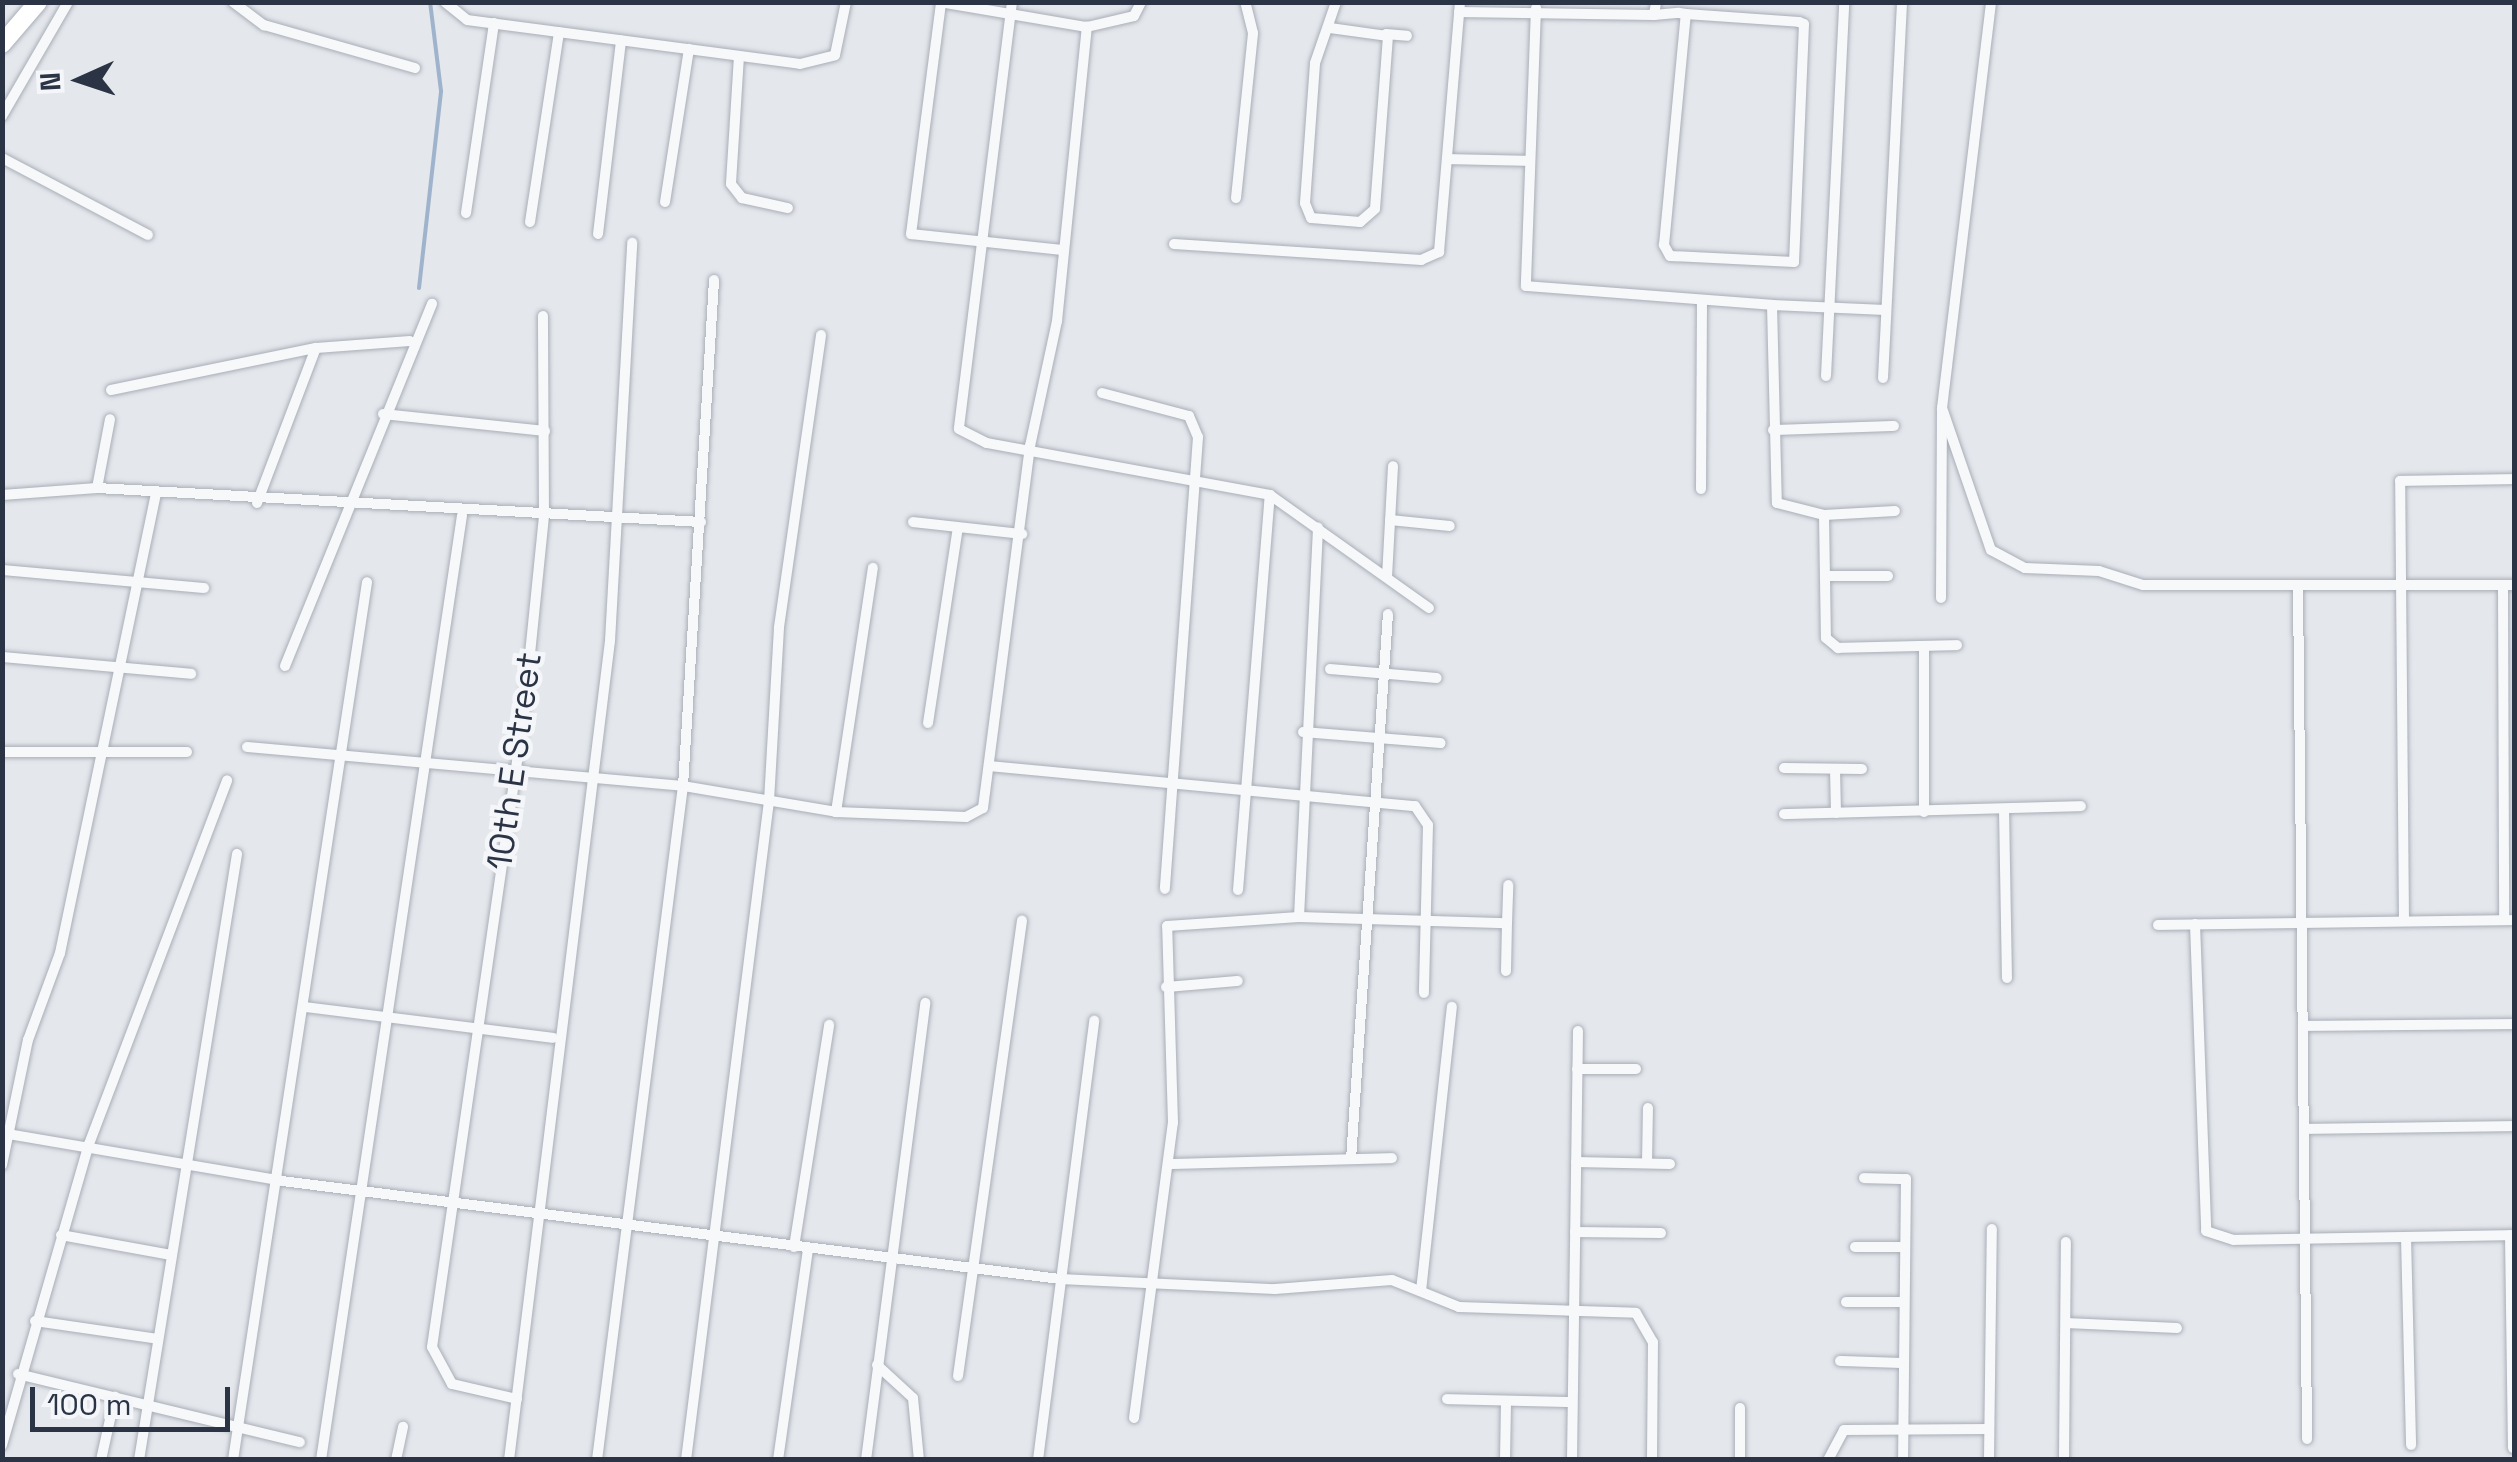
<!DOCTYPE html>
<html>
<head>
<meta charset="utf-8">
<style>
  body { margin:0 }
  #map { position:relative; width:2517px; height:1462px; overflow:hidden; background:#e4e7ec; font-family:"Space Grotesk",sans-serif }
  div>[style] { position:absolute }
  .stream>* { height:4px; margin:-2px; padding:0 2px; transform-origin:2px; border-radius:2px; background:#9fb4cc }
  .roads { filter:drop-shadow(0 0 2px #a9aeb7) drop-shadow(0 0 2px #a9aeb7) }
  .minor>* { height:10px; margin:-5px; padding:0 5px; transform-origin:5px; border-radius:5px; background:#f7f8fa }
  .primary>* { height:18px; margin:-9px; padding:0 9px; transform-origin:9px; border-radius:9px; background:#fff }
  span { translate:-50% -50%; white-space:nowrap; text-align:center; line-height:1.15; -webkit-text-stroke:9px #f4f6f9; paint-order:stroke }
  .street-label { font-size:35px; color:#2b3445 }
  .frame { position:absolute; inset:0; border:5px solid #2b3445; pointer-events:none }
  .north { position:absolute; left:30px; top:30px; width:100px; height:100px; -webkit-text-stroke:8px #f4f6f9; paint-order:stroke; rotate:267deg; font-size:28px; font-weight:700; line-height:40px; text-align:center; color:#2b3445 }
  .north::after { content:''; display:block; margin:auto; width:35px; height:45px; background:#2b3445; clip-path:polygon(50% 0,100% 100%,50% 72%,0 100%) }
  .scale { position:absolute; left:30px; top:1387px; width:200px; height:45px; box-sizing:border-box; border:5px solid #2b3445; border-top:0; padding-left:12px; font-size:30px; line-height:35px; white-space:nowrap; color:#2b3445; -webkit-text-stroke:8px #f4f6f9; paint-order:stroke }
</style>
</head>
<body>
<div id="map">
  <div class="stream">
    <div style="left:419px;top:288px;width:198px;rotate:-83.6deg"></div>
    <div style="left:441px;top:91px;width:90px;rotate:-97deg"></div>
  </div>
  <div class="roads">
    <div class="minor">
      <div style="left:233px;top:2px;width:39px;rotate:37deg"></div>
      <div style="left:264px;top:25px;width:157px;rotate:15.9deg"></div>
      <div style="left:445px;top:2px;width:28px;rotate:39deg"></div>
      <div style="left:467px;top:20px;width:336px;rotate:7.5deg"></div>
      <div style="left:800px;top:64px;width:36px;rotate:-14deg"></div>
      <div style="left:835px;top:55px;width:54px;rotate:-78.3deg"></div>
      <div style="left:940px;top:2px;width:149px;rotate:9.7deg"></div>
      <div style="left:1087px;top:27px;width:48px;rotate:-13.2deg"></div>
      <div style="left:1134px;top:16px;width:16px;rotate:-63deg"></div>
      <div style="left:1012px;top:2px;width:430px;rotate:97.1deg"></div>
      <div style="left:959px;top:429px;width:31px;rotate:27deg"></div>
      <div style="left:987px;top:443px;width:288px;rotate:10.4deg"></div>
      <div style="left:1270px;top:495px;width:195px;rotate:35.4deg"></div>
      <div style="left:941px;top:3px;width:233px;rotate:97.4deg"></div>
      <div style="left:911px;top:234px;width:152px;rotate:6deg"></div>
      <div style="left:1536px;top:8px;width:278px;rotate:92.1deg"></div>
      <div style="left:1526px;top:286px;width:247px;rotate:4.4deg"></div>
      <div style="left:1772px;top:305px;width:198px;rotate:88.6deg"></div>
      <div style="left:1777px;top:503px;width:49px;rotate:14.3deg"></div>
      <div style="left:1824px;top:515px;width:123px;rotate:89.1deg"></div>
      <div style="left:1826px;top:638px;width:16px;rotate:40deg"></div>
      <div style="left:1838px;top:648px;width:119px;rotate:-1.4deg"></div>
      <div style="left:1459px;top:12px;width:195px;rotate:0.9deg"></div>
      <div style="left:1654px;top:15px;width:13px;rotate:-81deg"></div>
      <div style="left:1654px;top:15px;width:25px;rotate:-5deg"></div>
      <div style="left:1679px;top:13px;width:7px;rotate:8deg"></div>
      <div style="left:1686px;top:14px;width:113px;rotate:4deg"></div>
      <div style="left:1799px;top:22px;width:5px;rotate:22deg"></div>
      <div style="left:1804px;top:24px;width:238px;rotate:92.4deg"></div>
      <div style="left:1794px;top:262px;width:124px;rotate:-177.2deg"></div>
      <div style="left:1670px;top:256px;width:13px;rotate:-119deg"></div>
      <div style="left:1664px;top:245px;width:232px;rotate:-84.6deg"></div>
      <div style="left:1330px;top:28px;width:59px;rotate:7.9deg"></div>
      <div style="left:1388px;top:36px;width:173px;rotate:94.3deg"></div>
      <div style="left:1375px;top:209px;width:20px;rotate:139deg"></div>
      <div style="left:1360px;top:222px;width:49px;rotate:-175.3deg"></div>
      <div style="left:1311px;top:218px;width:16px;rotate:-112deg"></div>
      <div style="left:1305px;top:203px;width:140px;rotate:-85.9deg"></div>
      <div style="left:1315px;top:63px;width:65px;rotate:-71deg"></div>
      <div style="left:1386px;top:34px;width:21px;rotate:5deg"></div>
      <div style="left:739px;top:56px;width:128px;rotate:93.6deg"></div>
      <div style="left:731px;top:184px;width:18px;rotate:52deg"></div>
      <div style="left:742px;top:198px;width:47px;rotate:12.3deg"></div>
      <div style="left:2px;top:116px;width:132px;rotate:-59.9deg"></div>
      <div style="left:2px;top:158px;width:165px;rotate:27.8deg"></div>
      <div style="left:1450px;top:159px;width:80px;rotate:1.4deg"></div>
      <div style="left:1236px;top:198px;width:166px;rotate:-84.1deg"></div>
      <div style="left:1253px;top:33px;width:32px;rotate:-104deg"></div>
      <div style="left:665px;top:202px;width:155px;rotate:-81.1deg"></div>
      <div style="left:466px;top:213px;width:192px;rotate:-81.6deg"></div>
      <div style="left:530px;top:222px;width:192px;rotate:-81.3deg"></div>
      <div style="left:598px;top:234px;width:195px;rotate:-83.2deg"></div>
      <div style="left:1174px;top:244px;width:248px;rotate:3.7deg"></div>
      <div style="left:1421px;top:260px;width:20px;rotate:-24deg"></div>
      <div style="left:1439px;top:252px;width:251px;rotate:-85.2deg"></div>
      <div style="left:1772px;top:305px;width:114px;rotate:2.5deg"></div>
      <div style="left:1826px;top:376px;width:374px;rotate:-87.2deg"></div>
      <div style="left:1883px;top:378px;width:376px;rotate:-87.1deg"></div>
      <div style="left:111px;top:390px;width:209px;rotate:-11.6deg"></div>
      <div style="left:316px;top:348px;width:94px;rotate:-4.3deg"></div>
      <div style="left:1102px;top:393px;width:90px;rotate:14.8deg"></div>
      <div style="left:1189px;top:416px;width:23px;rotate:67deg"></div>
      <div style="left:1198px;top:437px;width:453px;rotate:94.2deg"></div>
      <div style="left:1942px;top:408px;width:150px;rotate:71deg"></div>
      <div style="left:1991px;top:550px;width:38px;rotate:28deg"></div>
      <div style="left:2025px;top:568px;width:74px;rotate:2.3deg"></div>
      <div style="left:2099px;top:571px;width:46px;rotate:17.7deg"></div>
      <div style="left:2143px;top:585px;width:371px"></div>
      <div style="left:383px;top:414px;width:163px;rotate:6deg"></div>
      <div style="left:1773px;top:430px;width:121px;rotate:-1.9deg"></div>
      <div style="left:97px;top:488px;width:70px;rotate:-79.3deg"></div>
      <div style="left:1701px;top:489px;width:187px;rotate:-89.7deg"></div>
      <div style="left:2px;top:495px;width:95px;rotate:-4.2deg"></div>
      <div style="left:97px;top:488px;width:605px;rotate:3.22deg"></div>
      <div style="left:257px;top:503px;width:166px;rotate:-69.2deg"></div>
      <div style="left:1824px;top:515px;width:71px;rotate:-3.2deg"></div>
      <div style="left:1390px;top:520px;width:60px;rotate:5.7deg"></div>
      <div style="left:913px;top:522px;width:110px;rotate:6.3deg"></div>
      <div style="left:2px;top:570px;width:203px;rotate:5.1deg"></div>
      <div style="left:1825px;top:576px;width:63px"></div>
      <div style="left:1387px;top:577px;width:111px;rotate:-86.9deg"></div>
      <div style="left:2503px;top:585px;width:335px;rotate:89.8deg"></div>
      <div style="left:2298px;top:588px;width:851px;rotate:89.39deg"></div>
      <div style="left:1941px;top:598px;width:190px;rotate:-89.7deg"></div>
      <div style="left:1942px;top:408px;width:409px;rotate:-83.1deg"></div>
      <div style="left:1924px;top:646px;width:166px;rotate:90deg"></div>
      <div style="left:2px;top:657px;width:190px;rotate:5.1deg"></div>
      <div style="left:285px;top:666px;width:391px;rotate:-67.9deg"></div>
      <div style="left:1330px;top:669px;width:107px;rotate:4.8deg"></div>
      <div style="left:928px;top:723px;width:197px;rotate:-81.3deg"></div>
      <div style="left:1303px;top:732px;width:138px;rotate:4.6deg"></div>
      <div style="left:247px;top:747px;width:438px;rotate:5.1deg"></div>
      <div style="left:683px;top:786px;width:155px;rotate:9.6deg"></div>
      <div style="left:836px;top:812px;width:247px;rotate:-81.4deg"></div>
      <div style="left:2px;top:752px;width:185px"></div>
      <div style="left:989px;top:766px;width:428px;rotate:5.4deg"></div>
      <div style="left:1415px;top:806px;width:23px;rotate:56deg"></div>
      <div style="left:1428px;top:825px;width:168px;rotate:91.4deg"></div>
      <div style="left:1784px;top:768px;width:78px;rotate:0.7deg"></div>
      <div style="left:1835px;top:769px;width:44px;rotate:88.7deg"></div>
      <div style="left:2004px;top:809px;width:169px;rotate:89deg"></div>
      <div style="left:836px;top:812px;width:130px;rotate:2.2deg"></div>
      <div style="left:966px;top:817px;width:19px;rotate:-28deg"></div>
      <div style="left:983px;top:808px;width:365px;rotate:-82.6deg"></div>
      <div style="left:1030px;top:446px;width:128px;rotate:-77.8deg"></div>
      <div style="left:1057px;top:321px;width:296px;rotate:-84.2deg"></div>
      <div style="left:1784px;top:814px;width:297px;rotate:-1.5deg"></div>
      <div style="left:1238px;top:890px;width:396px;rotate:-85.4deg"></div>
      <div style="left:1299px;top:917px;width:390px;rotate:-87.2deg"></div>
      <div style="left:2404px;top:921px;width:440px;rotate:-90.5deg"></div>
      <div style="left:2400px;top:481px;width:114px;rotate:-1deg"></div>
      <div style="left:1507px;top:923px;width:38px;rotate:-88deg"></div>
      <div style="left:2195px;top:924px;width:307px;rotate:87.9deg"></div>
      <div style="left:2206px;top:1231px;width:29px;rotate:18deg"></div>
      <div style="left:2234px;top:1240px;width:280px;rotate:-1deg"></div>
      <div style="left:2158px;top:925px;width:356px;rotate:-0.8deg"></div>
      <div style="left:1166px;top:987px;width:72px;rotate:-4.8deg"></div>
      <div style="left:305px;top:1007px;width:250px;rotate:7.1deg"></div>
      <div style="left:2303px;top:1026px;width:211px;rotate:-0.5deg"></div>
      <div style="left:1577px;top:1069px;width:59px"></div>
      <div style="left:2304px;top:1129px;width:210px;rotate:-0.8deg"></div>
      <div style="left:2px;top:1133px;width:284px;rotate:9.7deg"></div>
      <div style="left:282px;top:1181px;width:784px;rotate:7.18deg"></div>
      <div style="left:1060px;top:1279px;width:215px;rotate:2.7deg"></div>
      <div style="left:1275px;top:1289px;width:117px;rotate:-4.4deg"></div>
      <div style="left:1392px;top:1280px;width:72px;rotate:21.9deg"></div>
      <div style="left:1459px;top:1307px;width:177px;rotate:1.9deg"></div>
      <div style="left:1636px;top:1313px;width:34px;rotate:60deg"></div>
      <div style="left:1653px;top:1342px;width:118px;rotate:90.5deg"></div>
      <div style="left:1351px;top:1159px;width:546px;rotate:-86.12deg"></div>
      <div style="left:1576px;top:1162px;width:94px;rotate:1.2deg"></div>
      <div style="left:1647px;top:1163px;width:55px;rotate:-89deg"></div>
      <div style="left:1168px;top:1164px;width:224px;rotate:-1.5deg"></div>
      <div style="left:2px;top:1165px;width:128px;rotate:-78.3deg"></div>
      <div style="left:28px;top:1040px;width:93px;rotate:-69.8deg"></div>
      <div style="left:60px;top:953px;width:469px;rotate:-78.2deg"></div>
      <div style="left:1864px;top:1178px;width:42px;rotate:1.4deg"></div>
      <div style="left:1906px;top:1179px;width:281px;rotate:90.6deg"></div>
      <div style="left:1575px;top:1232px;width:86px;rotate:0.7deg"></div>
      <div style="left:61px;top:1235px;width:112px;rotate:10.3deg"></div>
      <div style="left:2510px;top:1235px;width:213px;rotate:89.2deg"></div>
      <div style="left:2406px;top:1237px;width:208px;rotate:88.6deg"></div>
      <div style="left:794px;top:1247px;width:225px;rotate:-81deg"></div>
      <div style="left:1855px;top:1247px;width:50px"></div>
      <div style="left:1421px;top:1291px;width:286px;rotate:-83.8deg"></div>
      <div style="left:1846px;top:1302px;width:58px"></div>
      <div style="left:35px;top:1321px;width:124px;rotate:8.3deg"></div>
      <div style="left:2066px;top:1323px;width:111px;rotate:2.6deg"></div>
      <div style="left:1840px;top:1361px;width:64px;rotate:1.8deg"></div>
      <div style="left:877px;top:1365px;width:49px;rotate:42.5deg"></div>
      <div style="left:913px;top:1398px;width:62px;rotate:84.5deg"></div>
      <div style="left:18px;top:1374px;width:290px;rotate:13.6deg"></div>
      <div style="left:958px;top:1376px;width:460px;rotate:-82deg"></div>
      <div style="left:517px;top:1399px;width:67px;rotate:-167deg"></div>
      <div style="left:452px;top:1384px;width:42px;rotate:-118.4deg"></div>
      <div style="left:432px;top:1347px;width:641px;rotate:-81.74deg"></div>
      <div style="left:524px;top:713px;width:198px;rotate:-84.2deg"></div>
      <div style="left:544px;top:516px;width:200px;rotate:-90.3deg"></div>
      <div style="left:1447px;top:1399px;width:125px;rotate:1.4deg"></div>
      <div style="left:1134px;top:1418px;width:298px;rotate:-82.5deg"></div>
      <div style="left:1173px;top:1123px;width:197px;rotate:-91.7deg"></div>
      <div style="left:1167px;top:926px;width:132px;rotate:-3.9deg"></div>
      <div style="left:1299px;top:917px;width:208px;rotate:1.7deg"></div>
      <div style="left:1507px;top:923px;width:48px;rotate:91.2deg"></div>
      <div style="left:2px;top:1445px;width:313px;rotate:-73.9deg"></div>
      <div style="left:89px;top:1144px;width:389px;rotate:-69.2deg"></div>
      <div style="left:101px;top:1460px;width:65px;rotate:-77.5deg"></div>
      <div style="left:139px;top:1460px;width:614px;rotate:-80.81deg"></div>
      <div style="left:233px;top:1460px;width:888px;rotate:-81.32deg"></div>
      <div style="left:321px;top:1460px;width:955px;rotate:-81.51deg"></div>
      <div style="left:396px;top:1460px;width:34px;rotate:-78deg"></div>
      <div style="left:509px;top:1460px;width:825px;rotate:-82.97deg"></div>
      <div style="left:610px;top:641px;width:399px;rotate:-86.8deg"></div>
      <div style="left:597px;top:1460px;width:679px;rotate:-82.73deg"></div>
      <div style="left:683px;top:786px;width:507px;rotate:-86.49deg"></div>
      <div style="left:686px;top:1460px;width:664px;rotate:-82.82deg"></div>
      <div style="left:769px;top:801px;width:174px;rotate:-86.7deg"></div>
      <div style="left:779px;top:627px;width:295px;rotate:-81.8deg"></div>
      <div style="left:778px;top:1460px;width:213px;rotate:-81.9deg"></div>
      <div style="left:866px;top:1460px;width:461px;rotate:-82.6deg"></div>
      <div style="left:1038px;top:1460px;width:443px;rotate:-82.7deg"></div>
      <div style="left:1505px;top:1460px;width:59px;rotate:-89deg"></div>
      <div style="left:1572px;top:1460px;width:429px;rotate:-89.2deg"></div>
      <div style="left:1740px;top:1460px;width:52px;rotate:-90deg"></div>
      <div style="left:1828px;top:1460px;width:34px;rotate:-62deg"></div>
      <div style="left:1844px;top:1430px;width:145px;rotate:-0.4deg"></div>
      <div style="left:1989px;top:1460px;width:231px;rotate:-89.3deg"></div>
      <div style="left:2064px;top:1460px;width:218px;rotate:-89.5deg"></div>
    </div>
    <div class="primary">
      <div style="left:2px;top:44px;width:55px;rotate:-49.4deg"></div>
    </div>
  </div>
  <div class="street-label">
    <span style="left:514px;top:761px;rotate:-82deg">10th E Street</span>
  </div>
  <div class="frame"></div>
  <div class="north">N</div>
  <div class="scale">100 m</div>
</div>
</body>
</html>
